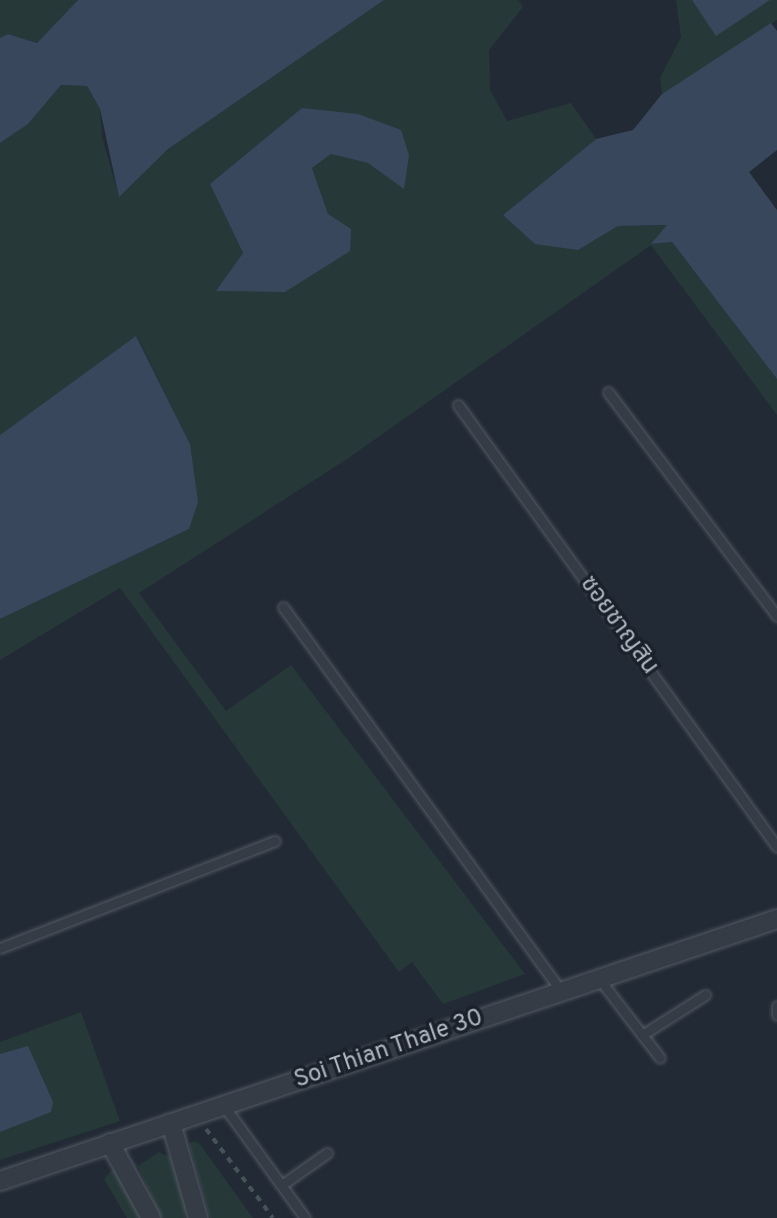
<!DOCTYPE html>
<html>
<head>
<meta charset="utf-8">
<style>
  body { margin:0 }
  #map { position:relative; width:777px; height:1218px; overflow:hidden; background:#222a35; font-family:Overpass,"Noto Sans Thai",sans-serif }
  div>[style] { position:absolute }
  .green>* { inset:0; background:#273838 }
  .water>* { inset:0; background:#39475d }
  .path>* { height:4px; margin-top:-2px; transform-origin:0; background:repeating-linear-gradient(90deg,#445356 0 6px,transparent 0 12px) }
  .roads { filter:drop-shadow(0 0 2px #535a64) drop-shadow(0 0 2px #535a64) }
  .service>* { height:9px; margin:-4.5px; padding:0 4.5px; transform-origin:4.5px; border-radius:4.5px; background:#363c46 }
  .minor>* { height:18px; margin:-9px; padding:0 9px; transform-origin:9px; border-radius:9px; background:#363c46 }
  span { translate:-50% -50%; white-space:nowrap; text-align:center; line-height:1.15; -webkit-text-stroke:7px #1b212a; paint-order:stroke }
  .street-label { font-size:24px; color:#b0b7c2 }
</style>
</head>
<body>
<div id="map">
  <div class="green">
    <div style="clip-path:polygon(0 0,78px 0,37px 43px,8px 34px,0 38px)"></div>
    <div style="clip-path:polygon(evenodd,384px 0,518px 0,523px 7px,489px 50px,490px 90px,507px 121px,571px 103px,596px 139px,503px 215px,578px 250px,618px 226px,668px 225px,652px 244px,672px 242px,777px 379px,777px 415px,651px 245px,347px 459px,139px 593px,226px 711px,291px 665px,525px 974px,443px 1004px,412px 962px,399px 972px,120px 588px,0 660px,0 619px,189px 529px,190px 444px,137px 336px,0 435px,0 143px,28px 124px,61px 85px,87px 86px,100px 109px,102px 137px,119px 196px,168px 149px,384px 0,303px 108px,368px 163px,331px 154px,312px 168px,328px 214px,217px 291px,243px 253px,210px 184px,303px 108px)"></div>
    <div style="clip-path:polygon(676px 0,692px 0,717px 35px,770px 0,777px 0,777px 20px,662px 94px,660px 78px,681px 37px)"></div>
    <div style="clip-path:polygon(81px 1012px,120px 1121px,0 1160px,0 1042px)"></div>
    <div style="clip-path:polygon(193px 1141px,199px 1143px,253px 1218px,210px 1218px,189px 1144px)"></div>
    <div style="clip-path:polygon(159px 1152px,170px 1157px,186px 1205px,185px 1218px,161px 1218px,138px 1166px)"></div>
    <div style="clip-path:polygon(114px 1168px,143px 1218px,127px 1218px,104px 1179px)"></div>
  </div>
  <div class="water">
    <div style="clip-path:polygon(78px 0,384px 0,168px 149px,119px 197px,100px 109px,87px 86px,61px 85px,28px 124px,0 143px,0 38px,8px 34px,37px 43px)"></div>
    <div style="clip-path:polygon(692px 0,770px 0,716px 36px)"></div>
    <div style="clip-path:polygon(771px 23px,777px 31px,777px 150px,749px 172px,777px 210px,777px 379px,672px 242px,651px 244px,667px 225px,618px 226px,578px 250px,535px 244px,503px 215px,596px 139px,633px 130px,662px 94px)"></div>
    <div style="clip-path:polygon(302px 108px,358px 114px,401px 130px,409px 155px,404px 189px,368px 163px,331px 154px,312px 168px,328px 214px,351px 229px,350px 251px,285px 292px,216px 291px,243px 253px,210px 184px)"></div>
    <div style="clip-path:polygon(136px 336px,190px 444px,198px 502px,189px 529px,0 619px,0 435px)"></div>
    <div style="clip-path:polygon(28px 1046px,53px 1102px,51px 1112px,0 1132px,0 1054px)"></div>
  </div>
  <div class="path">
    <div style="left:206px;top:1129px;width:111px;rotate:53deg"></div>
  </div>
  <div class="roads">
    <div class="service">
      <div style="left:608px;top:392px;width:281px;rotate:53deg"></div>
      <div style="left:458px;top:405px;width:545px;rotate:54.18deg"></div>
      <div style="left:283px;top:607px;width:475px;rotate:54.1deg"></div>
      <div style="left:0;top:948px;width:295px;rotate:-21.3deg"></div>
      <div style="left:600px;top:980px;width:98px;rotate:52.4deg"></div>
      <div style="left:777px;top:1006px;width:9px;rotate:90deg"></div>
      <div style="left:642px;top:1035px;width:75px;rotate:-32.4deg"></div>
      <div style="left:224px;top:1106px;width:138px;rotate:54.1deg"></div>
      <div style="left:283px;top:1184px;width:54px;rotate:-35.2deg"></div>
    </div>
    <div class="minor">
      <div style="left:171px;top:1123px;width:99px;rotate:74.1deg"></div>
      <div style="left:110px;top:1143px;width:85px;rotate:61.3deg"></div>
      <div style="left:0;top:1181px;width:820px;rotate:-18.63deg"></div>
    </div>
  </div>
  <div class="street-label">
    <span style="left:618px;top:626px;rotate:54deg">ซอยชาญสิน</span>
    <span style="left:389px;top:1050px;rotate:-19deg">Soi Thian Thale 30</span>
  </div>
</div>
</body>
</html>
